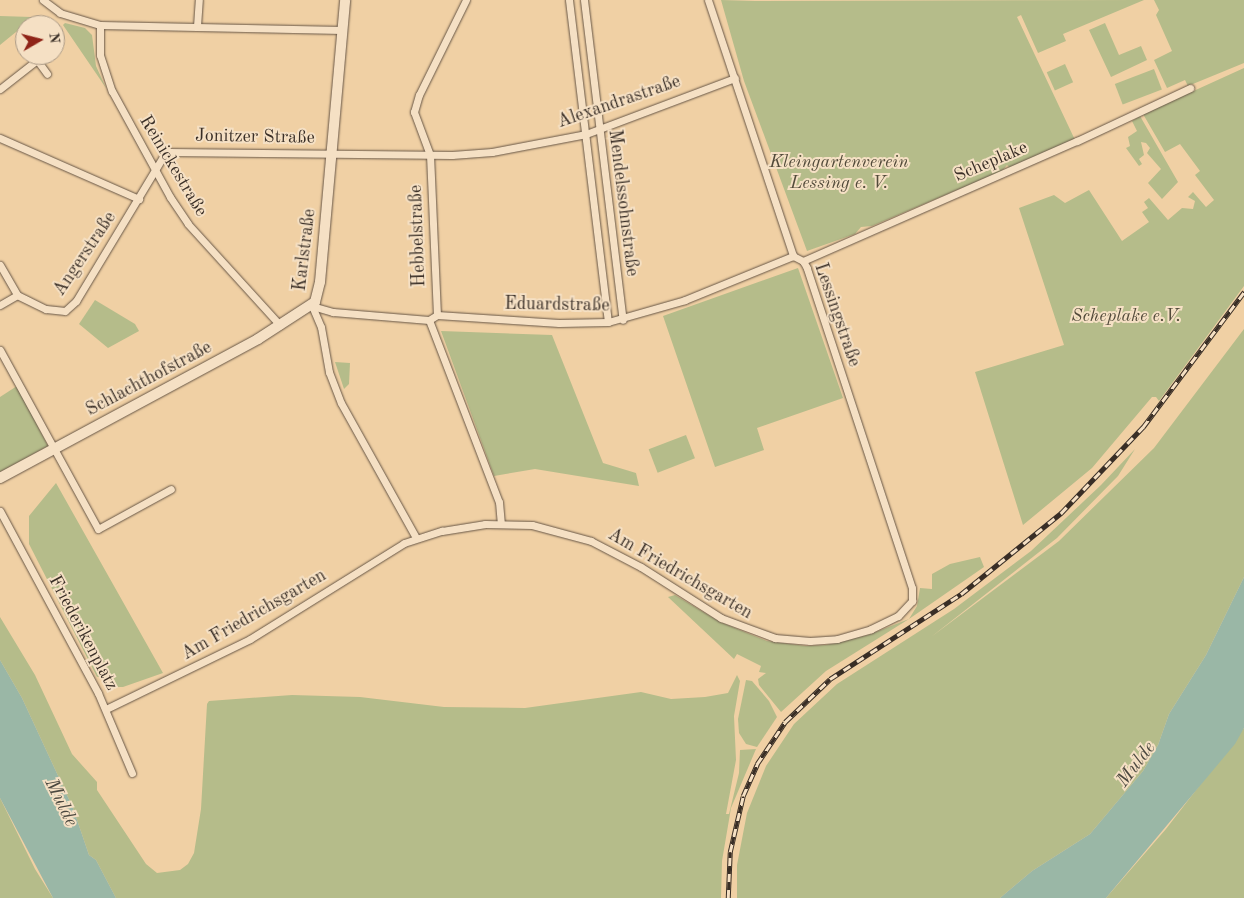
<!DOCTYPE html>
<html>
<head>
<meta charset="utf-8">
<style>
  body { margin:0 }
  #map { position:relative; width:1244px; height:898px; overflow:hidden; background:#f0d0a4; font-family:"Old Standard TT",serif }
  div>[style] { position:absolute }
  .green>* { inset:0; background:#b5bc8a; transform-origin:0 0 }
  .water>* { inset:0; background:#9ab7a6 }
  .roads { filter:drop-shadow(0 0 1px #675646) drop-shadow(0 0 1px #675646) }
  .minor>* { height:7px; margin:-3.5px; padding:0 3.5px; transform-origin:3.5px; border-radius:3.5px; background:#f5e0c4 }
  .secondary>* { height:10px; margin:-5px; padding:0 5px; transform-origin:5px; border-radius:5px; background:#f5e0c4 }
  .rail>* { height:4.5px; margin-top:-2.25px; transform-origin:0; background:repeating-linear-gradient(90deg,#f5e0c4 0 8px,#392e26 0 16px); box-sizing:border-box; border-block:1px solid #392e26 }
  span { translate:-50% -50%; white-space:nowrap; text-align:center; line-height:1.15; -webkit-text-stroke:4px #f5e0c4; paint-order:stroke }
  .street-label { font-size:18px; color:#392e26 }
  .park-label { font-size:18px; color:#524a3a; font-style:italic }
  .water-label { font-size:19px; color:#4c4940; font-style:italic }
  .north { position:absolute; left:15px; top:15px; width:50px; height:50px; box-sizing:border-box; background:#f5e0c4; border:1px solid #aa9985; border-radius:50%; rotate:82deg; font-size:14px; font-weight:700; line-height:20px; text-align:center; color:#392e26 }
  .north::after { content:''; display:block; margin:auto; width:18px; height:22px; background:#8f2418; clip-path:polygon(50% 0,100% 100%,50% 72%,0 100%) }
</style>
</head>
<body>
<div id="map">
  <div class="green">
    <div style="clip-path:polygon(721px 0,755px 1px,1144px 0,1063px 34px,1066px 41px,1038px 53px,1021px 15px,1017px 17px,1075px 140px,1010px 168px,1007px 165px,1002px 171px,872px 226px,861px 227px,855px 234px,807px 251px,744px 81px)"></div>
    <div style="clip-path:polygon(1154px 0,1244px 0,1244px 63px,1188px 86px,1185px 80px,1167px 88px,1154px 60px,1172px 51px,1156px 15px,1159px 10px)"></div>
    <div style="clip-path:polygon(0 16px,32px 17px,45px 20px,27px 23px,0 45px)"></div>
    <div style="clip-path:polygon(65px 23px,85px 28px,92px 35px,96px 66px,106px 88px,63px 25px)"></div>
    <div style="clip-path:polygon(1105px 23px,1119px 55px,1141px 46px,1147px 60px,1111px 77px,1089px 30px)"></div>
    <div style="left:1065px;top:64px;width:20px;height:20px;rotate:66deg"></div>
    <div style="clip-path:polygon(1244px 68px,1244px 286px,1159px 401px,1156px 397px,1152px 397px,1092px 468px,1023px 525px,975px 372px,1064px 345px,1019px 208px,1054px 195px,1065px 203px,1089px 190px,1122px 241px,1149px 222px,1142px 212px,1148px 208px,1144px 202px,1149px 198px,1168px 220px,1182px 208px,1193px 209px,1195px 201px,1188px 197px,1193px 192px,1206px 207px,1214px 200px,1195px 175px,1200px 171px,1180px 144px,1165px 152px,1143px 114px)"></div>
    <div style="left:1154px;top:69px;width:22px;height:42px;rotate:69deg"></div>
    <div style="clip-path:polygon(1140px 116px,1178px 182px,1162px 199px,1148px 183px,1161px 169px,1147px 153px,1150px 148px,1146px 143px,1141px 142px,1144px 155px,1139px 159px,1142px 164px,1139px 166px,1126px 148px,1130px 146px,1128px 137px,1137px 131px,1132px 121px)"></div>
    <div style="clip-path:polygon(798px 268px,843px 398px,757px 428px,764px 450px,715px 467px,663px 316px)"></div>
    <div style="clip-path:polygon(95px 300px,135px 324px,139px 331px,108px 348px,79px 324px)"></div>
    <div style="clip-path:polygon(1244px 329px,1244px 577px,1206px 655px,1169px 714px,1158px 745px,1143px 771px,1090px 834px,1032px 871px,1000px 898px,737px 898px,737px 865px,747px 813px,766px 766px,794px 724px,837px 684px,954px 609px,1031px 551px,1101px 485px,1135px 449px,1118px 476px,1057px 538px,931px 637px,1059px 541px,1154px 448px)"></div>
    <div style="clip-path:polygon(441px 331px,552px 335px,603px 463px,636px 473px,639px 486px,535px 469px,494px 476px)"></div>
    <div style="clip-path:polygon(335px 362px,350px 363px,349px 384px,344px 389px)"></div>
    <div style="clip-path:polygon(17px 386px,48px 446px,0 472px,0 397px)"></div>
    <div style="left:686px;top:435px;width:25px;height:40px;rotate:69deg"></div>
    <div style="clip-path:polygon(56px 483px,163px 673px,123px 687px,114px 687px,102px 676px,97px 677px,29px 544px,29px 516px)"></div>
    <div style="clip-path:polygon(980px 557px,984px 567px,909px 619px,826px 671px,781px 712px,759px 685px,758px 679px,766px 673px,759px 672px,761px 666px,737px 654px,734px 659px,668px 597px,675px 595px,720px 622px,767px 641px,806px 646px,826px 645px,868px 635px,909px 619px,917px 606px,920px 588px,932px 589px,932px 574px,950px 564px)"></div>
    <div style="clip-path:polygon(0 617px,35px 675px,72px 754px,97px 782px,97px 790px,146px 864px,157px 873px,180px 870px,188px 864px,194px 853px,201px 809px,207px 704px,209px 701px,292px 695px,360px 697px,444px 707px,525px 708px,641px 692px,671px 699px,705px 697px,728px 693px,737px 675px,740px 681px,734px 716px,736px 760px,726px 814px,729px 814px,739px 773px,740px 750px,756px 749px,731px 808px,722px 861px,721px 898px,116px 898px,96px 860px,89px 855px,73px 808px,22px 698px,0 660px)"></div>
    <div style="clip-path:polygon(746px 680px,752px 681px,769px 701px,777px 717px,757px 747px,746px 744px,739px 733px,738px 719px)"></div>
    <div style="clip-path:polygon(1244px 728px,1244px 898px,1106px 898px,1166px 829px)"></div>
    <div style="clip-path:polygon(0 798px,35px 869px,53px 898px,0 898px)"></div>
  </div>
  <div class="water">
    <div style="clip-path:polygon(1244px 577px,1244px 728px,1235px 744px,1106px 898px,1000px 898px,1032px 871px,1090px 834px,1143px 771px,1158px 745px,1169px 714px,1206px 655px)"></div>
    <div style="clip-path:polygon(0 660px,22px 698px,73px 808px,89px 855px,96px 860px,116px 898px,53px 898px,0 798px)"></div>
  </div>
  <div class="roads">
    <div class="minor">
      <div style="left:43px;top:0;width:21px;rotate:37deg"></div>
      <div style="left:60px;top:13px;width:42px;rotate:16.7deg"></div>
      <div style="left:100px;top:25px;width:242px;rotate:1.2deg"></div>
      <div style="left:569px;top:0;width:324px;rotate:83.1deg"></div>
      <div style="left:584px;top:0;width:322px;rotate:83.1deg"></div>
      <div style="left:708px;top:0;width:270px;rotate:71.6deg"></div>
      <div style="left:100px;top:25px;width:30px;rotate:90deg"></div>
      <div style="left:100px;top:55px;width:38px;rotate:72deg"></div>
      <div style="left:112px;top:91px;width:121px;rotate:61.3deg"></div>
      <div style="left:170px;top:197px;width:32px;rotate:56deg"></div>
      <div style="left:188px;top:224px;width:137px;rotate:47.7deg"></div>
      <div style="left:197px;top:26px;width:26px;rotate:-86deg"></div>
      <div style="left:0;top:89px;width:47px;rotate:-38.1deg"></div>
      <div style="left:37px;top:60px;width:17px;rotate:54deg"></div>
      <div style="left:0;top:138px;width:152px;rotate:23.7deg"></div>
      <div style="left:803px;top:261px;width:299px;rotate:-23.7deg"></div>
      <div style="left:1077px;top:141px;width:125px;rotate:-25.1deg"></div>
      <div style="left:0;top:265px;width:34px;rotate:60deg"></div>
      <div style="left:17px;top:295px;width:32px;rotate:26deg"></div>
      <div style="left:46px;top:309px;width:19px;rotate:6deg"></div>
      <div style="left:65px;top:311px;width:15px;rotate:-42deg"></div>
      <div style="left:76px;top:301px;width:168px;rotate:-58.9deg"></div>
      <div style="left:163px;top:157px;width:8px;rotate:-40deg"></div>
      <div style="left:169px;top:152px;width:283px;rotate:0.6deg"></div>
      <div style="left:452px;top:155px;width:40px;rotate:-4.3deg"></div>
      <div style="left:492px;top:152px;width:96px;rotate:-10.8deg"></div>
      <div style="left:586px;top:134px;width:159px;rotate:-20.6deg"></div>
      <div style="left:0;top:305px;width:20px;rotate:-30deg"></div>
      <div style="left:312px;top:306px;width:22px;rotate:16deg"></div>
      <div style="left:333px;top:312px;width:96px;rotate:4.8deg"></div>
      <div style="left:429px;top:320px;width:9px;rotate:-32deg"></div>
      <div style="left:437px;top:315px;width:122px;rotate:3.8deg"></div>
      <div style="left:559px;top:323px;width:49px;rotate:-1.2deg"></div>
      <div style="left:608px;top:322px;width:80px;rotate:-15.9deg"></div>
      <div style="left:685px;top:300px;width:117px;rotate:-22.2deg"></div>
      <div style="left:312px;top:306px;width:23px;rotate:67deg"></div>
      <div style="left:321px;top:327px;width:46px;rotate:79.9deg"></div>
      <div style="left:329px;top:372px;width:33px;rotate:69deg"></div>
      <div style="left:341px;top:403px;width:154px;rotate:60.9deg"></div>
      <div style="left:437px;top:315px;width:160px;rotate:-92.5deg"></div>
      <div style="left:430px;top:155px;width:46px;rotate:-110.4deg"></div>
      <div style="left:414px;top:112px;width:18px;rotate:-74deg"></div>
      <div style="left:419px;top:95px;width:106px;rotate:-63.7deg"></div>
      <div style="left:429px;top:320px;width:195px;rotate:69deg"></div>
      <div style="left:499px;top:502px;width:21px;rotate:85deg"></div>
      <div style="left:0;top:350px;width:204px;rotate:61.3deg"></div>
      <div style="left:98px;top:529px;width:83px;rotate:-28.7deg"></div>
      <div style="left:0;top:511px;width:207px;rotate:61.7deg"></div>
      <div style="left:98px;top:693px;width:87px;rotate:67deg"></div>
      <div style="left:106px;top:709px;width:160px;rotate:-25.9deg"></div>
      <div style="left:250px;top:639px;width:181px;rotate:-31.9deg"></div>
      <div style="left:404px;top:543px;width:40px;rotate:-18deg"></div>
      <div style="left:442px;top:531px;width:44px;rotate:-9.2deg"></div>
      <div style="left:485px;top:524px;width:47px;rotate:1.2deg"></div>
      <div style="left:532px;top:525px;width:61px;rotate:15.2deg"></div>
      <div style="left:591px;top:541px;width:56px;rotate:27.5deg"></div>
      <div style="left:641px;top:567px;width:95px;rotate:32.5deg"></div>
      <div style="left:721px;top:618px;width:58px;rotate:20.3deg"></div>
      <div style="left:775px;top:638px;width:35px;rotate:5deg"></div>
      <div style="left:810px;top:641px;width:27px;rotate:-4deg"></div>
      <div style="left:837px;top:639px;width:35px;rotate:-16deg"></div>
      <div style="left:871px;top:629px;width:30px;rotate:-26deg"></div>
      <div style="left:898px;top:616px;width:21px;rotate:-47deg"></div>
      <div style="left:912px;top:601px;width:13px;rotate:-90deg"></div>
      <div style="left:912px;top:588px;width:337px;rotate:-108.2deg"></div>
      <div style="left:807px;top:268px;width:8px;rotate:-120deg"></div>
      <div style="left:803px;top:261px;width:11px;rotate:-153deg"></div>
    </div>
    <div class="secondary">
      <div style="left:0;top:478px;width:293px;rotate:-28.3deg"></div>
      <div style="left:258px;top:339px;width:68px;rotate:-33deg"></div>
      <div style="left:315px;top:302px;width:21px;rotate:-76deg"></div>
      <div style="left:320px;top:282px;width:283px;rotate:-84.9deg"></div>
    </div>
  </div>
  <div class="rail">
    <div style="left:728px;top:898px;width:46px;rotate:-87.5deg"></div>
    <div style="left:730px;top:852px;width:57px;rotate:-76.9deg"></div>
    <div style="left:743px;top:796px;width:35px;rotate:-66deg"></div>
    <div style="left:757px;top:764px;width:50px;rotate:-56.3deg"></div>
    <div style="left:785px;top:722px;width:62px;rotate:-43.7deg"></div>
    <div style="left:830px;top:679px;width:156px;rotate:-33deg"></div>
    <div style="left:961px;top:594px;width:129px;rotate:-39deg"></div>
    <div style="left:1061px;top:513px;width:119px;rotate:-46.4deg"></div>
    <div style="left:1143px;top:427px;width:169px;rotate:-53.2deg"></div>
  </div>
  <div class="street-label">
    <span style="left:619px;top:102px;rotate:-19deg">Alexandrastraße</span>
    <span style="left:255px;top:137px;rotate:1deg">Jonitzer Straße</span>
    <span style="left:991px;top:162px;rotate:-23deg">Scheplake</span>
    <span style="left:173px;top:166px;rotate:59deg">Reinickestraße</span>
    <span style="left:623px;top:203px;rotate:83deg">Mendelssohnstraße</span>
    <span style="left:418px;top:236px;rotate:-92deg">Hebbelstraße</span>
    <span style="left:305px;top:250px;rotate:-83deg">Karlstraße</span>
    <span style="left:85px;top:254px;rotate:-56deg">Angerstraße</span>
    <span style="left:557px;top:305px;rotate:1deg">Eduardstraße</span>
    <span style="left:837px;top:315px;rotate:71deg">Lessingstraße</span>
    <span style="left:149px;top:379px;rotate:-28deg">Schlachthofstraße</span>
    <span style="left:680px;top:574px;rotate:30deg">Am Friedrichsgarten</span>
    <span style="left:254px;top:615px;rotate:-30deg">Am Friedrichsgarten</span>
    <span style="left:83px;top:633px;rotate:62deg">Friederikenplatz</span>
  </div>
  <div class="park-label">
    <span style="left:839px;top:173px">Kleingartenverein<br>Lessing e. V.</span>
    <span style="left:1126px;top:316px">Scheplake e.V.</span>
  </div>
  <div class="water-label">
    <span style="left:1137px;top:765px;rotate:-53deg">Mulde</span>
    <span style="left:60px;top:803px;rotate:64deg">Mulde</span>
  </div>
  <div class="north">N</div>
</div>
</body>
</html>
